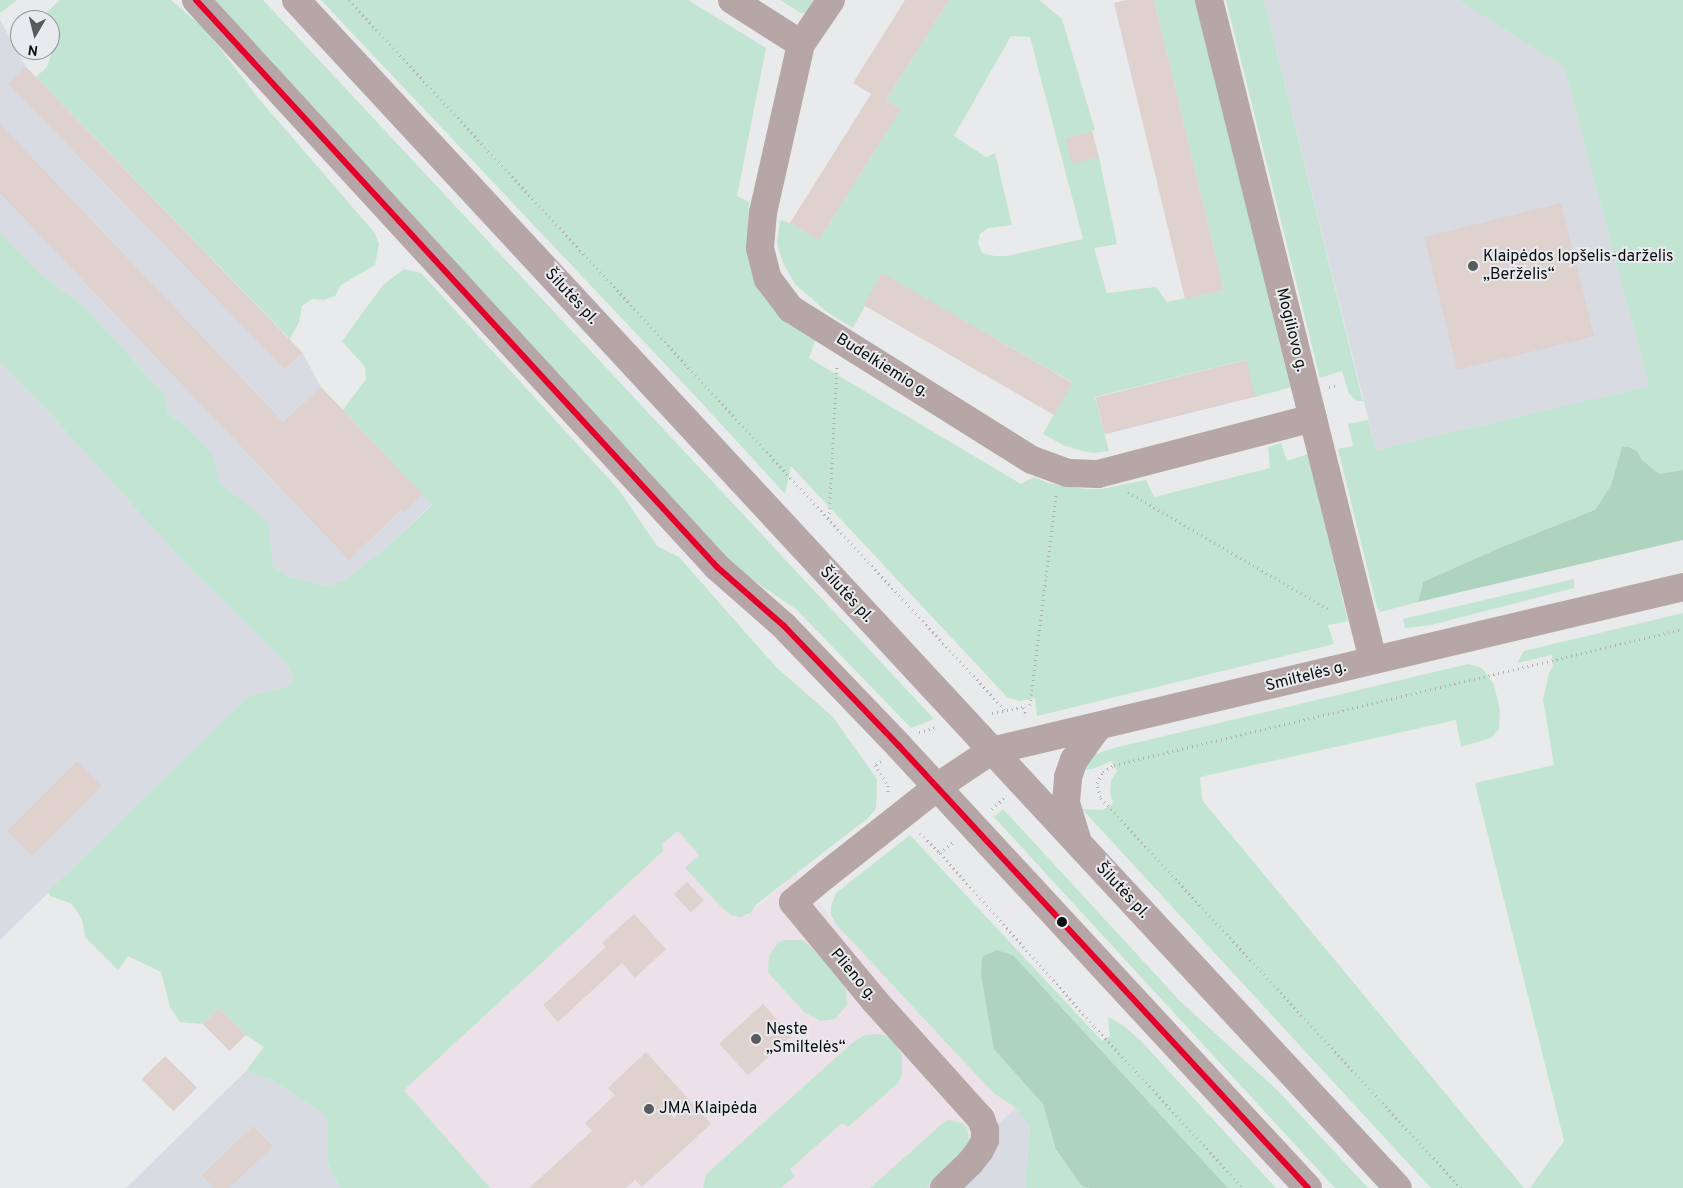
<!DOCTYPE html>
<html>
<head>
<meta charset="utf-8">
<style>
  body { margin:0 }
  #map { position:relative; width:1683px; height:1188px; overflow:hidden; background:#e9eaec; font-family:Overpass,sans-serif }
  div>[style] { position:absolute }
  .commercial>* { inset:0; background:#ece1e8 }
  .built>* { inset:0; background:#d8dbe1 }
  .green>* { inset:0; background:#c2e4d2 }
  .forest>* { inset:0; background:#aed4bf }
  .building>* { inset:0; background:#dfd1ce; transform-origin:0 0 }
  .path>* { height:3px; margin-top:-1.5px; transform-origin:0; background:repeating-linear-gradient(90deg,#b4acad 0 1px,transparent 0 5px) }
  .minor>* { height:28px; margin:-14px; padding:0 14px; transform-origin:14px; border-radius:14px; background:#b6a6a6 }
  .major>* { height:28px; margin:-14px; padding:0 14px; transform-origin:14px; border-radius:14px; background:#b6a6a8 }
  .bus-1>* { height:6px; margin:-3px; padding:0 3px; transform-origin:3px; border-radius:3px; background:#e4002b }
  .dots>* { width:14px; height:14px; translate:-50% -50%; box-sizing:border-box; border:2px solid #e8eaed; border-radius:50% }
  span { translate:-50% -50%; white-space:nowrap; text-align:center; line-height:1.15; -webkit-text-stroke:4px #e8eaed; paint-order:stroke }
  .poi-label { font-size:16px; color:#0c0d0e }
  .left { translate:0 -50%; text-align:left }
  .street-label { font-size:16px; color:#0c0d0e }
  .north { position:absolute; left:10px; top:10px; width:50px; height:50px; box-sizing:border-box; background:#e8eaed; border:1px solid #909294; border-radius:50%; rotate:188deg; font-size:14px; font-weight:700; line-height:20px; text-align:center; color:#0c0d0e }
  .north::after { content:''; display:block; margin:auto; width:18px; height:22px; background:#595a5c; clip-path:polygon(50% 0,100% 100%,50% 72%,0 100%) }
</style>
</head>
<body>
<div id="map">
  <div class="commercial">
    <div style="clip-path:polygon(678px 831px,699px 855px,686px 869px,731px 915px,750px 913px,796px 874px,835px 923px,982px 1081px,995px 1094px,1016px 1108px,926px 1188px,490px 1188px,403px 1091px,663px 851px,662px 844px)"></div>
  </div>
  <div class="built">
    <div style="clip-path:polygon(1264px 0,1458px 0,1564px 67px,1649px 386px,1376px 450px)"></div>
    <div style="clip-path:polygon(0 20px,26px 67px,302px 352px,321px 387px,432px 504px,387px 547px,344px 581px,326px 586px,310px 583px,286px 576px,273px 566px,270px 551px,233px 497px,217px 481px,212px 454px,190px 431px,168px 413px,165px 395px,83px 306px,38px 272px,0 232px)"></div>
    <div style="clip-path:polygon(0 363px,55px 419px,182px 560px,287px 664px,294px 680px,282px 689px,267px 691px,248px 697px,0 940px)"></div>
    <div style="clip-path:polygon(246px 1071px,271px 1080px,322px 1112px,327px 1121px,328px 1163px,340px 1188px,126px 1188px)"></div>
    <div style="clip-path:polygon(1016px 1108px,1030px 1126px,1025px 1188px,926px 1188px)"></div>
  </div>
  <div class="green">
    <div style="clip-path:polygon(0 0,17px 0,0 13px)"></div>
    <div style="clip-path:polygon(60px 0,171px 0,205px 29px,259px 99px,374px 232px,379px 244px,375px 265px,341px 285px,335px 296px,324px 300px,312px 299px,302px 306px,299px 322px,290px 339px,36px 77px,47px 67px,51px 55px,50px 20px,38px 20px)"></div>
    <div style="clip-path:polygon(209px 0,263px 0,934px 719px,911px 728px,797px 610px,731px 565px)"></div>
    <div style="clip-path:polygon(321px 0,688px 0,766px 48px,737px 196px,749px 202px,747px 252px,816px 339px,809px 358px,1021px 484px,1034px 477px,1048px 483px,1084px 489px,1102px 489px,1146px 480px,1154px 497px,1270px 468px,1268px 447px,1281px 443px,1287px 461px,1308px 454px,1348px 621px,1328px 625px,1334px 644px,1037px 716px,1035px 698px,1019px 701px,1007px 697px,791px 466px,785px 494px,699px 400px)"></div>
    <div style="clip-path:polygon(780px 0,819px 0,811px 12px,801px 13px)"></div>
    <div style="clip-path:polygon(evenodd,949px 0,1039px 0,1062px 19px,1095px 130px,1066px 138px,1099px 157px,1117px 244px,1094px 248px,1107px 293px,1156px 287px,1167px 302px,1224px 290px,1154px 0,1198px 0,1295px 386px,1255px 397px,1245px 360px,1095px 397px,1109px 451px,1094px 453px,1082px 451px,1063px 445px,1043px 434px,1072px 382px,882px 274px,853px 328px,827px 312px,795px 284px,783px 263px,777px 243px,780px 220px,790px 223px,819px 240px,901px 109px,886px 100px,949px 0,1011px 36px,1030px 37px,1083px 239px,1007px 256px,995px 256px,982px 253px,978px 243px,980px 234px,988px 228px,1012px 225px,995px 153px,986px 157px,954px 136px,1011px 36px)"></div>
    <div style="clip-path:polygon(1226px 0,1264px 0,1363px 401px,1357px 401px,1349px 394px,1342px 371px,1320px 378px)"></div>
    <div style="clip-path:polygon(1458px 0,1683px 0,1683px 470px,1659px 474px,1642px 460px,1638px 452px,1622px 447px,1611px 485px,1595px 510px,1497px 549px,1423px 582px,1418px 602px,1380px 612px,1377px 608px,1338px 449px,1353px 446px,1348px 424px,1368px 420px,1376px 450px,1649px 386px,1564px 67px)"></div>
    <div style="clip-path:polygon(0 232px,38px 272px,83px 306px,165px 395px,168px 413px,190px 431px,212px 454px,218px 474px,217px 481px,268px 522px,273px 566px,286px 576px,326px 586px,344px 581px,387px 547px,432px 505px,343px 410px,366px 379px,365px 367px,342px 341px,383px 285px,404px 269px,421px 273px,619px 490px,657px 546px,679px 557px,776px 667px,833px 717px,877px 779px,876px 809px,868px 818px,758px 903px,750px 913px,740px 917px,731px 915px,722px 908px,685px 868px,699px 855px,678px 831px,662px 844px,663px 851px,404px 1090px,490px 1188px,340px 1188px,328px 1163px,327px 1121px,322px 1112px,271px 1080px,246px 1071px,264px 1047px,246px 1035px,219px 1008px,203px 1024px,180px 1022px,170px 1007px,161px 972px,128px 956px,118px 970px,85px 937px,82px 919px,72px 904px,50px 896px,48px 892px,248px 697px,267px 691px,282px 689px,294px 680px,287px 664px,182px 560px,55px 419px,0 363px)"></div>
    <div style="clip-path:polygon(1574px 579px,1574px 588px,1431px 625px,1405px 628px,1403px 619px)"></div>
    <div style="clip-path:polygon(1683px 613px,1683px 1188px,1530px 1188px,1564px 1141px,1475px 783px,1554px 765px,1543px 700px,1549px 673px,1553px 666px,1552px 655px,1517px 663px,1524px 651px)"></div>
    <div style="clip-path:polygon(1468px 664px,1482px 668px,1494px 685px,1500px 710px,1499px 729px,1491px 738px,1461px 747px,1456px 720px,1200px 777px,1202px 800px,1524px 1188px,1431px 1188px,1082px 809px,1103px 810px,1113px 803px,1110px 793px,1111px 781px,1117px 771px,1111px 761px,1093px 769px,1079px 770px,1086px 757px,1114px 748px)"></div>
    <div style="clip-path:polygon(1003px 809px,1180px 1001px,1278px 1091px,1368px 1188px,1335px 1188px,994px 817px)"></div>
    <div style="clip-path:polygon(910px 835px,1102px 1041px,1110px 1036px,1108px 1017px,1124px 1026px,1143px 1043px,1276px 1188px,1228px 1188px,1014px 956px,1022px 1078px,1043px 1104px,1056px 1151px,1082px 1185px,1090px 1188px,1025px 1188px,1030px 1126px,1016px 1108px,995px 1094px,982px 1081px,835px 923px,831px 915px,831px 906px,836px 893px)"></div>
    <div style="clip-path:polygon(785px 940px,802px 940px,809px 945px,840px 978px,846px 991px,847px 1005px,835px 1019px,821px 1021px,805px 1013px,773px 978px,768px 971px,769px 956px,778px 943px)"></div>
    <div style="clip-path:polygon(875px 1034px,884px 1035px,892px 1040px,902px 1055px,902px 1075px,898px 1083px,848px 1127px,842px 1123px,790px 1169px,795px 1176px,781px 1188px,703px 1188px,706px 1175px,713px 1168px,851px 1044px,865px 1035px)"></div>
    <div style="clip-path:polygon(949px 1120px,962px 1123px,967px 1127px,969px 1140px,967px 1147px,926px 1188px,870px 1188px,943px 1123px)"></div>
  </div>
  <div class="forest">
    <div style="clip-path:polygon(1622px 447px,1629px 447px,1638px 452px,1642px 460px,1659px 474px,1683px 470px,1683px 540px,1418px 602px,1423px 582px,1497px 549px,1595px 510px,1611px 485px)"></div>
    <div style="clip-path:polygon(997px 950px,1014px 956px,1228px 1188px,1090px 1188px,1082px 1186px,1056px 1150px,1043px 1104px,994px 1049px,981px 974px,982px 957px)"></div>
  </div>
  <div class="building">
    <div style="clip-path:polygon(905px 0,949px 0,886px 100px,901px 109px,819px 240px,790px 223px,871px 94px,853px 83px)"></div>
    <div style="clip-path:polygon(1127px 0,1154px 0,1224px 290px,1185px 299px,1114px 3px)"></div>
    <div style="left:26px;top:67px;width:397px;height:24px;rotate:46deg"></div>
    <div style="clip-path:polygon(0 124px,283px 422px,321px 387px,422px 494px,404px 512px,401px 509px,349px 560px,0 193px)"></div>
    <div style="left:1092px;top:131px;width:27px;height:28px;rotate:75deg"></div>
    <div style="left:1561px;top:203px;width:137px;height:141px;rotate:76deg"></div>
    <div style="left:882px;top:273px;width:220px;height:37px;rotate:30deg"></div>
    <div style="left:1246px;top:360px;width:38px;height:155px;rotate:76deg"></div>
    <div style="left:77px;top:761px;width:35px;height:99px;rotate:45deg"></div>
    <div style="left:687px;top:882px;width:25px;height:18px;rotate:47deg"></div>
    <div style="clip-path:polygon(634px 914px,666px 949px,635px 978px,622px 963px,558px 1022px,543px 1005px,606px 947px,602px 943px)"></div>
    <div style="left:763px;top:1004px;width:43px;height:59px;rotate:48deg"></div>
    <div style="left:219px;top:1008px;width:38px;height:23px;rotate:45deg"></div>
    <div style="clip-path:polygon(646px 1052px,711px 1124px,642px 1187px,635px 1180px,626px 1188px,529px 1188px,592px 1131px,585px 1123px,615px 1095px,608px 1088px)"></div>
    <div style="left:165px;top:1056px;width:45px;height:33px;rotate:45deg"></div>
    <div style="clip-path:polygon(253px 1126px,273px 1146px,229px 1188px,214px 1188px,202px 1175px)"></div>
  </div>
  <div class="path">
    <div style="left:349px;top:0;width:968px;rotate:47.26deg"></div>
    <div style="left:1329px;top:387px;width:10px;rotate:-11deg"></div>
    <div style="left:1128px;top:492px;width:232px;rotate:30.3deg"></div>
    <div style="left:829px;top:518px;width:151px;rotate:-87deg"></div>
    <div style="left:1030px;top:705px;width:212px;rotate:-82.9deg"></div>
    <div style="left:992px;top:713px;width:33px;rotate:-11deg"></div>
    <div style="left:1024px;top:707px;width:10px;rotate:79deg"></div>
    <div style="left:919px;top:732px;width:19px;rotate:-16deg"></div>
    <div style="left:881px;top:761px;width:7px;rotate:146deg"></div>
    <div style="left:875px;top:765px;width:24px;rotate:57deg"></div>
    <div style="left:888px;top:785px;width:8px;rotate:90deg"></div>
    <div style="left:992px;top:809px;width:16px;rotate:-43deg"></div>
    <div style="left:920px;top:833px;width:28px;rotate:45deg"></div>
    <div style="left:940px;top:853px;width:233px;rotate:48.3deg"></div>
    <div style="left:1095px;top:1027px;width:219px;rotate:47.4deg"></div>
    <div style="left:940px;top:853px;width:17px;rotate:-40deg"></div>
    <div style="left:1461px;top:1188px;width:532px;rotate:-132.72deg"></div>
    <div style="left:1100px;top:797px;width:14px;rotate:-102deg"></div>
    <div style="left:1097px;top:783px;width:13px;rotate:-61deg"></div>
    <div style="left:1103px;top:772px;width:13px;rotate:-32deg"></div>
    <div style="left:1114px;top:765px;width:585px;rotate:-13.44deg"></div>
  </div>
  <div class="minor">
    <div style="left:732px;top:0;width:82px;rotate:32.5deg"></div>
    <div style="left:831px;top:0;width:53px;rotate:124.3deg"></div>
    <div style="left:801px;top:44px;width:173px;rotate:102.7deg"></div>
    <div style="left:763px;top:213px;width:35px;rotate:95deg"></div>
    <div style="left:760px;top:248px;width:32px;rotate:76deg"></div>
    <div style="left:768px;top:279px;width:38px;rotate:53deg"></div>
    <div style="left:791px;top:309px;width:284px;rotate:32.1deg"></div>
    <div style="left:1032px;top:460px;width:38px;rotate:20deg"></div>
    <div style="left:1068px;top:473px;width:30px;rotate:2deg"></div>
    <div style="left:1098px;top:474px;width:222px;rotate:-14.6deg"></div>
    <div style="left:1209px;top:0;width:680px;rotate:76.05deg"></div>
    <div style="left:944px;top:1188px;width:36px;rotate:-44deg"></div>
    <div style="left:970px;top:1163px;width:16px;rotate:-52deg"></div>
    <div style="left:980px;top:1150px;width:11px;rotate:-63deg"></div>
    <div style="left:985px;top:1140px;width:10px;rotate:-90deg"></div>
    <div style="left:985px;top:1130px;width:12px;rotate:-110deg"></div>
    <div style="left:981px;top:1119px;width:160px;rotate:-132deg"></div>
    <div style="left:874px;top:1000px;width:127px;rotate:-129.6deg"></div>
    <div style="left:793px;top:902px;width:44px;rotate:-39.5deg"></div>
    <div style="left:827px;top:874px;width:140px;rotate:-38.3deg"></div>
    <div style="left:937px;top:787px;width:65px;rotate:-33.7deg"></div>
    <div style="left:991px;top:751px;width:711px;rotate:-13.33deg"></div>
  </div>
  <div class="major">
    <div style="left:196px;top:0;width:770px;rotate:47.42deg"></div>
    <div style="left:717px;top:567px;width:89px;rotate:41.4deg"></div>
    <div style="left:784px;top:626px;width:166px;rotate:46.2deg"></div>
    <div style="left:899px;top:746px;width:602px;rotate:47.22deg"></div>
    <div style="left:296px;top:0;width:1620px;rotate:47.15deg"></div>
    <div style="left:1077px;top:839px;width:39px;rotate:-107deg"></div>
    <div style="left:1066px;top:802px;width:25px;rotate:-85deg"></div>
    <div style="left:1068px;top:777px;width:18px;rotate:-71deg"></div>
    <div style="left:1074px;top:760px;width:41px;rotate:-54deg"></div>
  </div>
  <div class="bus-1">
    <div style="left:196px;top:0;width:770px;rotate:47.42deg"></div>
    <div style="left:717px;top:567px;width:89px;rotate:41.4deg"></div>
    <div style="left:784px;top:626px;width:166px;rotate:46.2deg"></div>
    <div style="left:899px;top:746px;width:602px;rotate:47.22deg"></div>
  </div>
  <div class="dots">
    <div style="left:1473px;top:266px;background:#595a5c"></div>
    <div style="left:1062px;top:922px;background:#0c0d0e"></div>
    <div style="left:756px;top:1039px;background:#595a5c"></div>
    <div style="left:649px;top:1109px;background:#595a5c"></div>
  </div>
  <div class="poi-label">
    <span class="left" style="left:1483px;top:266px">Klaipėdos lopšelis-darželis<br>„Berželis“</span>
    <span class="left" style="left:766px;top:1039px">Neste<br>„Smiltelės“</span>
    <span class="left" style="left:659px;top:1109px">JMA Klaipėda</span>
  </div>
  <div class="street-label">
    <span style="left:571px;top:297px;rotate:47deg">Šilutės pl.</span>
    <span style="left:1291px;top:330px;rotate:76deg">Mogiliovo g.</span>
    <span style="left:882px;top:366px;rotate:32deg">Budelkiemio g.</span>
    <span style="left:846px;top:595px;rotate:47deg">Šilutės pl.</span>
    <span style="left:1306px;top:677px;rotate:-14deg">Smiltelės g.</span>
    <span style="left:1122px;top:891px;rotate:47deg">Šilutės pl.</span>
    <span style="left:853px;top:975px;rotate:50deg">Plieno g.</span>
  </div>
  <div class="north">N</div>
</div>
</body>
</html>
